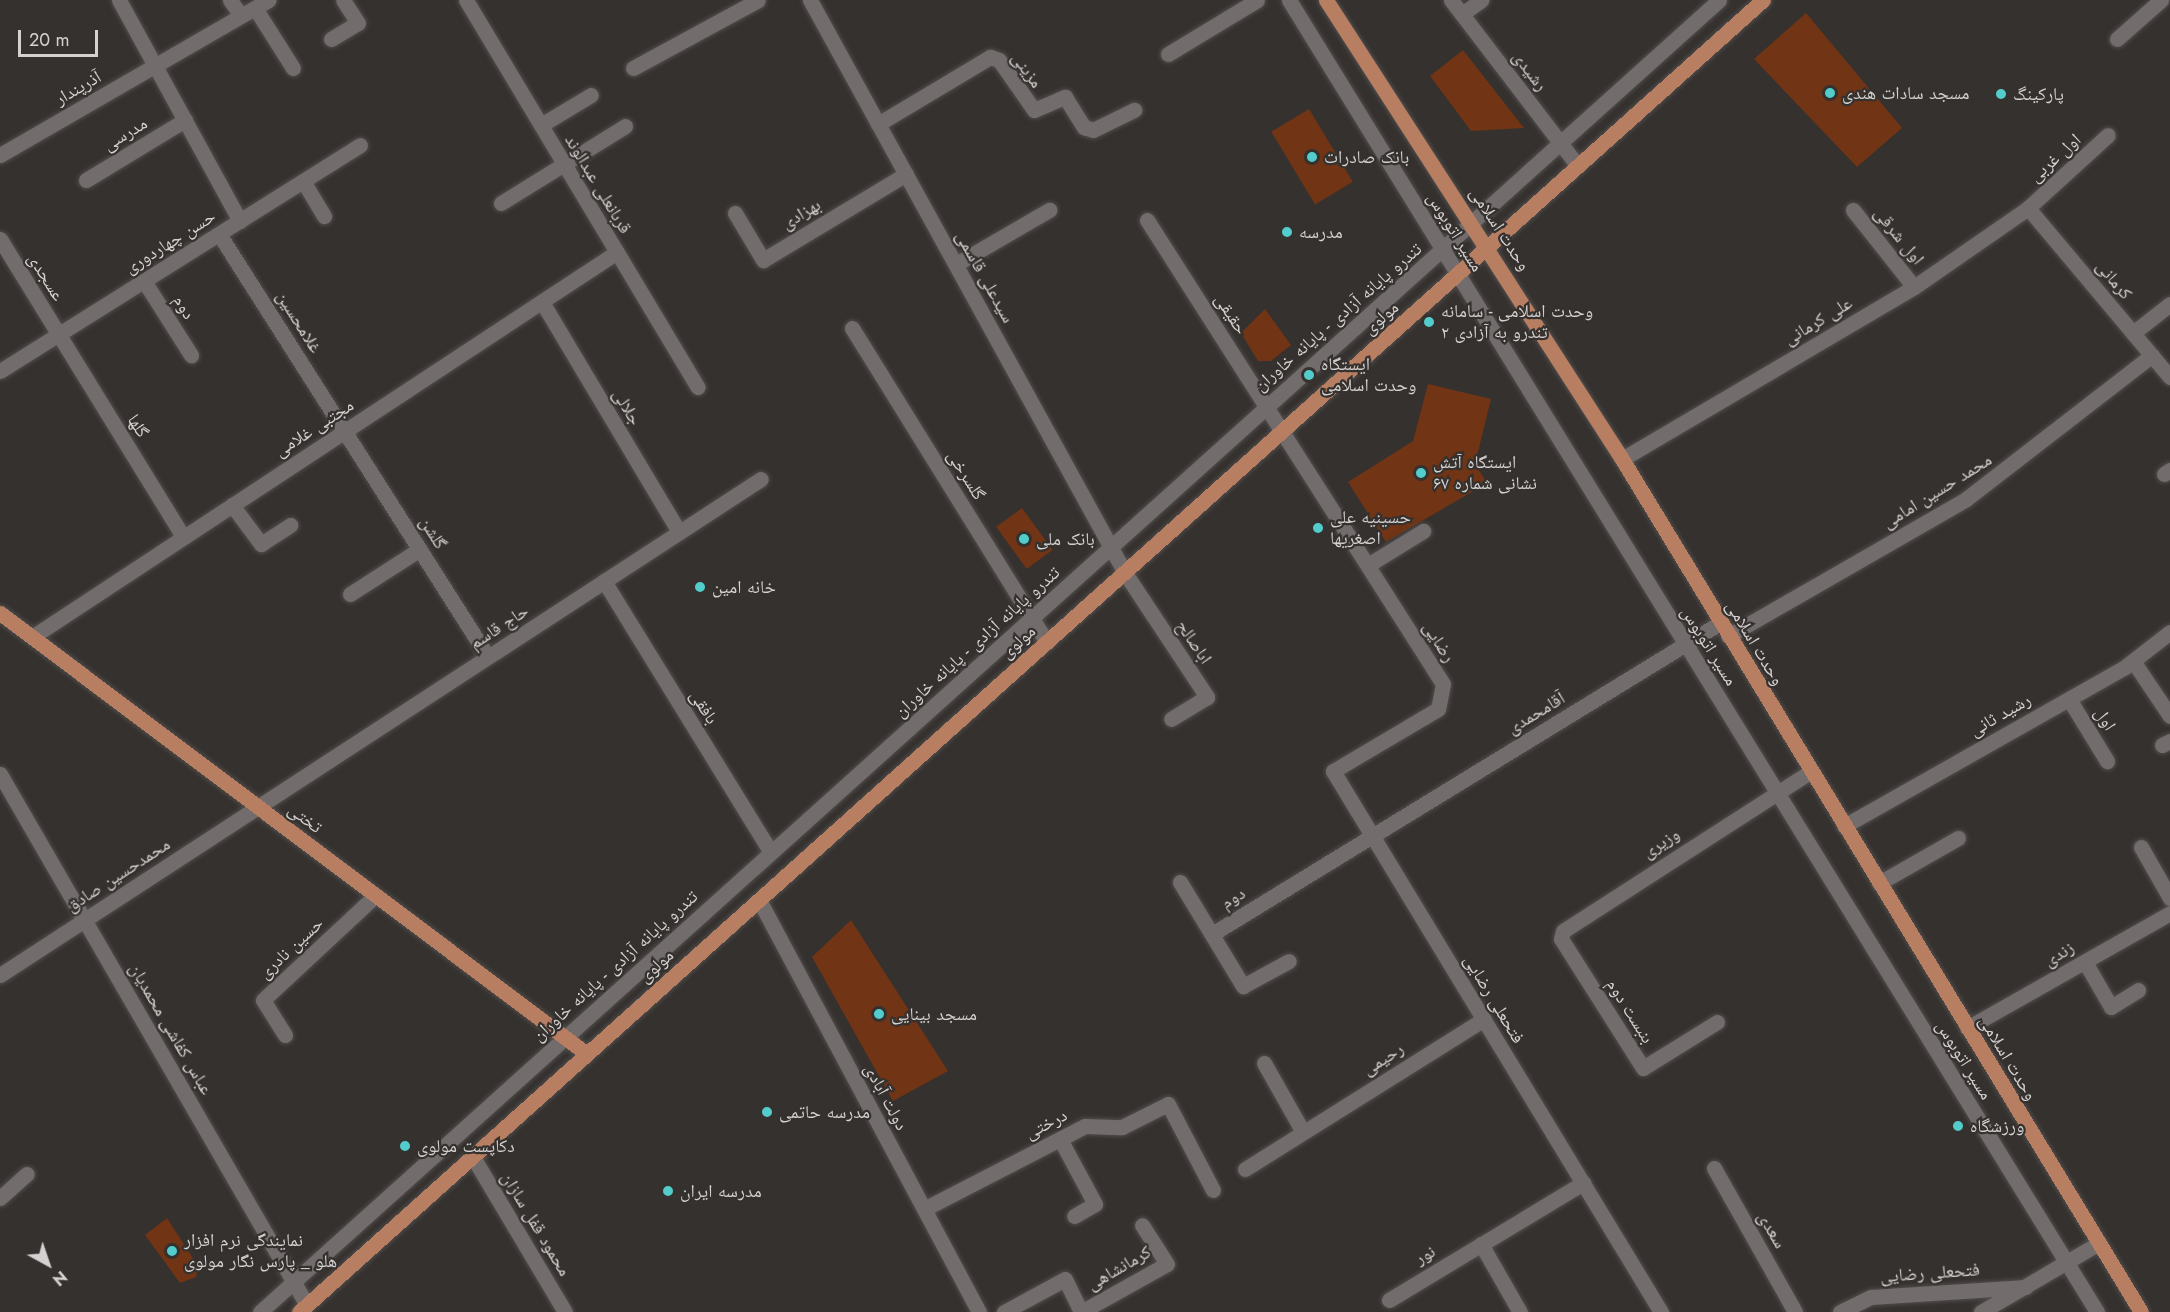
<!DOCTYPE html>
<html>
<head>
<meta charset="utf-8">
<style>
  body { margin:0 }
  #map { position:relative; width:2170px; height:1312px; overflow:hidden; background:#35312f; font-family:Jost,"Noto Naskh Arabic",sans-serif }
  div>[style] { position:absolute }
  .building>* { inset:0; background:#713414; transform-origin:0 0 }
  .roads { filter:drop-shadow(0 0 2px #504d4b) drop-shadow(0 0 2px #504d4b) }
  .minor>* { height:15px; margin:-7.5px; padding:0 7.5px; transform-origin:7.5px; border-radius:7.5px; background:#726d6c }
  .major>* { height:15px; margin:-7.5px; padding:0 7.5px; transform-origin:7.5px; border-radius:7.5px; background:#b87e62 }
  .dots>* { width:16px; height:16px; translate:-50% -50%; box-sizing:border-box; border:3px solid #35312f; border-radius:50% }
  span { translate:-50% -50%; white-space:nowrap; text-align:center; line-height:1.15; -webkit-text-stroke:4.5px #35312f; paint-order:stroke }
  .street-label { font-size:18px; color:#d4d1d0 }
  .poi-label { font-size:18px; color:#d4d1d0 }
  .left { translate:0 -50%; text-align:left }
  .north { position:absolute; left:18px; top:1234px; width:60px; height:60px; -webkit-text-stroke:4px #35312f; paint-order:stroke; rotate:140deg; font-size:16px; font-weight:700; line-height:24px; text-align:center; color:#d4d1d0 }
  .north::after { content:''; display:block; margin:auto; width:21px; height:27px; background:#d4d1d0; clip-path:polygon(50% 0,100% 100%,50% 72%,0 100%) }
  .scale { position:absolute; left:18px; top:30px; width:80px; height:27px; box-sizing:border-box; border:3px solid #d4d1d0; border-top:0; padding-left:8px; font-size:18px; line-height:21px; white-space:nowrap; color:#d4d1d0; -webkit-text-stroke:4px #35312f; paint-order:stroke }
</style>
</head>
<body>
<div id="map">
  <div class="building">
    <div style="clip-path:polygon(1806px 13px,1902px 128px,1857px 167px,1754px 59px)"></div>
    <div style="clip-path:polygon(1463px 50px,1524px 128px,1471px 131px,1430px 76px)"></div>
    <div style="left:1309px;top:109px;width:85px;height:44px;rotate:59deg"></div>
    <div style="clip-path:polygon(1265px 309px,1291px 345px,1271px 361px,1258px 361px,1241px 333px)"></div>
    <div style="clip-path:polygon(1428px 384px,1491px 399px,1475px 464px,1487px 483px,1386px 542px,1348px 482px,1413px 441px)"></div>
    <div style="left:1022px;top:508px;width:52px;height:32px;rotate:54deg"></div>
    <div style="clip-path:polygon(851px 920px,948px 1071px,893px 1101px,812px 957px)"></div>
    <div style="clip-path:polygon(167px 1218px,198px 1266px,196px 1277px,180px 1283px,145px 1235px)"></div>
  </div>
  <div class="roads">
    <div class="minor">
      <div style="left:119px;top:0;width:252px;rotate:61.3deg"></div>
      <div style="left:230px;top:0;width:19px;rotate:55deg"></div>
      <div style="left:466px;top:0;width:451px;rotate:59.1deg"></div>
      <div style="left:810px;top:0;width:654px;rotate:61.2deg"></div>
      <div style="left:1125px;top:573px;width:149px;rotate:56.5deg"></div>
      <div style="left:1207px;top:697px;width:42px;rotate:148.6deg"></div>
      <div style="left:1289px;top:0;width:1541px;rotate:58.37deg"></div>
      <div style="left:1451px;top:0;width:209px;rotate:52.6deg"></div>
      <div style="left:255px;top:8px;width:71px;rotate:57.7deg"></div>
      <div style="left:1462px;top:14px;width:24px;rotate:-36deg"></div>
      <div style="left:331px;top:39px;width:31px;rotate:-31deg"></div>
      <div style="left:358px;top:23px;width:27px;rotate:-123deg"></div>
      <div style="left:2117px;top:39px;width:59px;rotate:-41.6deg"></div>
      <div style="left:1168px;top:54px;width:104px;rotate:-31.2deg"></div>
      <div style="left:633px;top:68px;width:142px;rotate:-28.5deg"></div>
      <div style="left:878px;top:124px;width:131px;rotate:-30.9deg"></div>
      <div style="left:990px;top:57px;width:9px;rotate:18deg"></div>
      <div style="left:999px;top:60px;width:61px;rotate:55deg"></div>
      <div style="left:1034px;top:110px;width:34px;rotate:-23deg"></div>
      <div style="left:1065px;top:97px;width:36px;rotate:58deg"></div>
      <div style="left:1084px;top:127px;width:9px;rotate:18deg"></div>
      <div style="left:1093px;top:130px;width:46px;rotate:-26deg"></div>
      <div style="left:541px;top:125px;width:58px;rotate:-31deg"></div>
      <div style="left:0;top:155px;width:310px;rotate:-30deg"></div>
      <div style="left:86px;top:180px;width:116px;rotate:-31.2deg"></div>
      <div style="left:303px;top:181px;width:41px;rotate:59deg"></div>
      <div style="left:501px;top:203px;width:146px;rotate:-31.8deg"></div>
      <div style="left:2028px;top:208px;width:221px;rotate:50deg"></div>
      <div style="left:1853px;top:210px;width:98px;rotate:51.6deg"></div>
      <div style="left:735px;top:213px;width:55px;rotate:59.2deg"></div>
      <div style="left:763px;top:260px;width:167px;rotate:-31deg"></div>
      <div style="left:1147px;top:220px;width:550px;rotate:57.46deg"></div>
      <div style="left:1443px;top:684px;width:25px;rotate:101deg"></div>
      <div style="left:1438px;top:709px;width:122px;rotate:149.4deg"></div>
      <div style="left:1333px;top:771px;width:633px;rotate:58.77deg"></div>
      <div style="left:219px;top:234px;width:501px;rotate:57.55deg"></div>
      <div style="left:0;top:239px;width:350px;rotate:58.4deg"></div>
      <div style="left:956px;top:264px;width:108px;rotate:-30.1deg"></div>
      <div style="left:144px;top:281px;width:88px;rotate:57.6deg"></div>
      <div style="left:542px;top:302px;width:268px;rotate:59.2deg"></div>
      <div style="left:852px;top:328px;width:370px;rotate:58.2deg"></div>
      <div style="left:2133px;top:333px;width:47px;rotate:-38.1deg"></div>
      <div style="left:0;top:371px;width:425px;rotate:-32.1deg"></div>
      <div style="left:1622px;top:459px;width:339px;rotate:-30.5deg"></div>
      <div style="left:1914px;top:287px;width:139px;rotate:-34.7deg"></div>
      <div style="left:2028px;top:208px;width:108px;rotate:-42.4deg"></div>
      <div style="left:2164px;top:474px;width:7px;rotate:-34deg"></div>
      <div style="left:232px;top:505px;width:49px;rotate:53.4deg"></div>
      <div style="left:261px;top:544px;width:35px;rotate:-33deg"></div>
      <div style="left:1368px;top:565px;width:65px;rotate:-31.7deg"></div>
      <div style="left:604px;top:581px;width:318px;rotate:58.4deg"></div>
      <div style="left:350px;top:594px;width:83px;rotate:-32.7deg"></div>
      <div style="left:1728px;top:636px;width:275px;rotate:-29.9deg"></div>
      <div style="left:1966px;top:499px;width:235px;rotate:-37.7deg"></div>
      <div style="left:32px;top:637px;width:700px;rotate:-33.35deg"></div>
      <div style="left:2133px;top:661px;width:66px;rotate:56.1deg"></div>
      <div style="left:2069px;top:699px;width:73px;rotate:58.5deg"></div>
      <div style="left:2162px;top:745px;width:9px;rotate:-27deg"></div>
      <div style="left:0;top:774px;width:613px;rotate:59.97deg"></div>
      <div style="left:1844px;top:826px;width:323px;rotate:-29.5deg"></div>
      <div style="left:2125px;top:667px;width:57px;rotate:-37.9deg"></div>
      <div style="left:2141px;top:847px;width:59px;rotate:60.4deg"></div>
      <div style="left:1180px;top:882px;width:122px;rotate:58.8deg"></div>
      <div style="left:1243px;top:986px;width:52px;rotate:-28.5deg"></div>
      <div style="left:1879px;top:883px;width:91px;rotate:-29.7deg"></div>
      <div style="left:759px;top:900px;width:467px;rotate:61.9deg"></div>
      <div style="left:1212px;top:934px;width:596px;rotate:-31.48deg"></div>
      <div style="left:2085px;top:962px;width:52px;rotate:60deg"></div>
      <div style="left:2111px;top:1007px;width:32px;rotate:-32deg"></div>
      <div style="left:0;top:975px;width:908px;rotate:-33.1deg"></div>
      <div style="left:1717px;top:1022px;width:87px;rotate:148.1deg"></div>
      <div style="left:1643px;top:1068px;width:153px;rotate:-122.4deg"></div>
      <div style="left:1561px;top:939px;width:8px;rotate:-76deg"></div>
      <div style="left:1563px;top:931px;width:295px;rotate:-32.8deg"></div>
      <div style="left:1967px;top:1028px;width:233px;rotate:-29.5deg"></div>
      <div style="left:285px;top:1035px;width:41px;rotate:-122.2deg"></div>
      <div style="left:263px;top:1000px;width:153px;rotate:-42.9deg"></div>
      <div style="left:1264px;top:1063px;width:79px;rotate:60.5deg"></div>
      <div style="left:1060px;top:1139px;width:74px;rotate:61.7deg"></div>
      <div style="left:1095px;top:1204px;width:24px;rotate:150deg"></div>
      <div style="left:473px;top:1157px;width:180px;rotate:59.3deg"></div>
      <div style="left:1714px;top:1168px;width:165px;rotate:60.6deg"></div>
      <div style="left:1245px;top:1169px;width:282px;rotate:-32.1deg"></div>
      <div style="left:0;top:1198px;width:36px;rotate:-42deg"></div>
      <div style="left:924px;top:1209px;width:181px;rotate:-27.3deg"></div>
      <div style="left:1085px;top:1126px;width:37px;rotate:2deg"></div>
      <div style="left:1122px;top:1127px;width:51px;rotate:-26.6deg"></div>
      <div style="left:1168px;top:1104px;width:97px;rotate:62.4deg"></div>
      <div style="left:1481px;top:1244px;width:78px;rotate:60.2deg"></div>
      <div style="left:1389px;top:1300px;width:227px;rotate:-31.1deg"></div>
      <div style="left:260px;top:1312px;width:1962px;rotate:-41.96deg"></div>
      <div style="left:1004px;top:1312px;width:69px;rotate:-28.4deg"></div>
      <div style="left:1065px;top:1279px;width:37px;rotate:64deg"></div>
      <div style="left:1081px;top:1312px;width:98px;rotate:-29.2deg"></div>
      <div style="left:1167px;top:1264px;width:46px;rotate:-122.7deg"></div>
      <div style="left:1840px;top:1312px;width:34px;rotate:-26deg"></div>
      <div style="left:1871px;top:1297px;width:155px;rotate:-3.7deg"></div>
      <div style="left:1981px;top:1312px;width:137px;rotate:-30.3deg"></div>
    </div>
    <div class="major">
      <div style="left:1326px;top:0;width:546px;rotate:57.18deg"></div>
      <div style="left:1622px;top:459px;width:998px;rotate:58.68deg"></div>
      <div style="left:0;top:613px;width:734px;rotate:36.92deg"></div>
      <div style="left:299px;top:1312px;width:1966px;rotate:-41.87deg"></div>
    </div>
  </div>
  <div class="dots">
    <div style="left:1830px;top:93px;background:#53cdcb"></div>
    <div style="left:2001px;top:94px;background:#53cdcb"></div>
    <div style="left:1312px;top:157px;background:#53cdcb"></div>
    <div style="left:1287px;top:232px;background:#53cdcb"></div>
    <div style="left:1429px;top:322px;background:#53cdcb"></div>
    <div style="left:1309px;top:375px;background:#53cdcb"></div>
    <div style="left:1421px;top:473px;background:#53cdcb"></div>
    <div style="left:1318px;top:528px;background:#53cdcb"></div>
    <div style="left:1024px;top:539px;background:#53cdcb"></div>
    <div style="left:700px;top:587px;background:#53cdcb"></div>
    <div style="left:879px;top:1014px;background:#53cdcb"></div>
    <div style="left:767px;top:1112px;background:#53cdcb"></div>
    <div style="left:1958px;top:1126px;background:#53cdcb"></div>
    <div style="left:405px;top:1146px;background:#53cdcb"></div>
    <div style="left:668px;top:1191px;background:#53cdcb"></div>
    <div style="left:172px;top:1251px;background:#53cdcb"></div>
  </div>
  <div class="street-label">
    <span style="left:1027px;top:70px;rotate:54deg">مزینی</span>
    <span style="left:1530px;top:71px;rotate:53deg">رشیدی</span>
    <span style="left:78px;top:88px;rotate:-30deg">آذرپندار</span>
    <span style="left:125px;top:134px;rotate:-31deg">مدرسی</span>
    <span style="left:2055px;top:158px;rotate:-42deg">اول غربی</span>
    <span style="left:598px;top:184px;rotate:59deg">قربانعلی عبدالوند</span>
    <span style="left:801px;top:214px;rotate:-31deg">بهزادی</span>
    <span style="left:1500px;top:229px;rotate:57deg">وحدت اسلامی</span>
    <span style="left:1455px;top:232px;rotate:58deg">مسیر اتوبوس</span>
    <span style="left:1899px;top:236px;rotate:51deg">اول شرقی</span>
    <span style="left:170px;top:242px;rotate:-32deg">حسن چهاردوری</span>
    <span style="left:46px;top:277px;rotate:58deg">عسجدی</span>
    <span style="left:985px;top:277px;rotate:61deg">سیدعلی قاسمی</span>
    <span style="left:2114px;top:280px;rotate:50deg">کرمانی</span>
    <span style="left:184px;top:307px;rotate:58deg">دوم</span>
    <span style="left:1231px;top:314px;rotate:57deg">حقیقی</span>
    <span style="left:1338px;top:317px;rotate:-41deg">تندرو پایانه آزادی - پایانه خاوران</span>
    <span style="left:1381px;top:318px;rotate:-41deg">مولوی</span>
    <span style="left:1818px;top:321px;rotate:-31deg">علی کرمانی</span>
    <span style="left:299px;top:322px;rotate:58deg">غلامحسین</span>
    <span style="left:627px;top:407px;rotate:59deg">جلالی</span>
    <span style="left:138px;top:426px;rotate:58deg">گلها</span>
    <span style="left:314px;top:428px;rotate:-33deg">مجتبی غلامی</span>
    <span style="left:966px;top:475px;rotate:58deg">گلسرخی</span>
    <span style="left:1937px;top:491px;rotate:-32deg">محمد حسین امامی</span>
    <span style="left:433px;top:533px;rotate:58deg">گلشن</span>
    <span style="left:499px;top:627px;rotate:-33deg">حاج قاسم</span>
    <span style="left:977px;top:642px;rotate:-42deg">تندرو پایانه آزادی - پایانه خاوران</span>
    <span style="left:1018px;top:642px;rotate:-42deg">مولوی</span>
    <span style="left:1194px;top:642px;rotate:56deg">اباصالح</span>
    <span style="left:1439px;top:642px;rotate:58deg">رضایی</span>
    <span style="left:1755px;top:643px;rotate:59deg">وحدت اسلامی</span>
    <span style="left:1709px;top:646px;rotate:58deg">مسیر اتوبوس</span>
    <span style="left:704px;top:707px;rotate:58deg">بافقی</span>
    <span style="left:1536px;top:713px;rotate:-31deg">آقامحمدی</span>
    <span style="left:2000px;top:715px;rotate:-30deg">رشید ثانی</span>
    <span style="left:2105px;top:719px;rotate:58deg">اول</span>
    <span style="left:305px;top:818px;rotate:37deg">تختی</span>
    <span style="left:1661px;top:843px;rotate:-32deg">وزیری</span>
    <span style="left:118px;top:875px;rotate:-33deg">محمدحسین صادق</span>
    <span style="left:1233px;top:898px;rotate:-31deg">دوم</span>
    <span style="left:291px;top:948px;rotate:-43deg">حسین نادری</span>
    <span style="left:2059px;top:954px;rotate:-30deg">زندی</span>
    <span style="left:615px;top:966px;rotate:-42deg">تندرو پایانه آزادی - پایانه خاوران</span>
    <span style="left:656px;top:966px;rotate:-42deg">مولوی</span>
    <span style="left:1494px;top:999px;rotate:59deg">فتحعلی رضایی</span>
    <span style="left:1630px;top:1011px;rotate:58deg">بنبست دوم</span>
    <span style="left:171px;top:1029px;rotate:60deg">عباس کفاشی محمدیان</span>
    <span style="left:2008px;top:1058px;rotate:59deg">وحدت اسلامی</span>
    <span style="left:1383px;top:1059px;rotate:-32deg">رحیمی</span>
    <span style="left:1964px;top:1060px;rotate:58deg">مسیر اتوبوس</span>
    <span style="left:886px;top:1097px;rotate:62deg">دولت آبادی</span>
    <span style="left:1046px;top:1124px;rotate:-27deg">درختی</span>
    <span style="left:536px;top:1224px;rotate:59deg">محمود قفل سازان</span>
    <span style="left:1772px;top:1230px;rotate:60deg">سعدی</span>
    <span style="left:1425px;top:1255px;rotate:-31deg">نور</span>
    <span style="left:1119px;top:1268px;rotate:-30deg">کرمانشاهی</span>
    <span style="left:1930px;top:1273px;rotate:-4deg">فتحعلی رضایی</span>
  </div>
  <div class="poi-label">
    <span class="left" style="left:1842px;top:93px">مسجد سادات هندی</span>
    <span class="left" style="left:2013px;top:94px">پارکینگ</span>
    <span class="left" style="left:1324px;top:157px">بانک صادرات</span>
    <span class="left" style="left:1299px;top:232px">مدرسه</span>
    <span class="left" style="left:1441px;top:322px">وحدت اسلامی - سامانه<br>۲ تندرو به آزادی</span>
    <span class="left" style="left:1321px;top:375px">ایستگاه<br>وحدت اسلامی</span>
    <span class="left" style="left:1433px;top:473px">ایستگاه آتش<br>نشانی شماره ۶۷</span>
    <span class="left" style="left:1330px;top:528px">حسینیه علی<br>اصغریها</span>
    <span class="left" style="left:1036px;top:539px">بانک ملی</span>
    <span class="left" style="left:712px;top:587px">خانه امین</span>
    <span class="left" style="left:891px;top:1014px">مسجد بینایی</span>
    <span class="left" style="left:779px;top:1112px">مدرسه حاتمی</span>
    <span class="left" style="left:1970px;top:1126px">ورزشگاه</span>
    <span class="left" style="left:417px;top:1146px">دکاپست مولوی</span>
    <span class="left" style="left:680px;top:1191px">مدرسه ایران</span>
    <span class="left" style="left:184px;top:1251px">نمایندگی نرم افزار<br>هلو _ پارس نگار مولوی</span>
  </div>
  <div class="north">N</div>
  <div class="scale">20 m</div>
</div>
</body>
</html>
